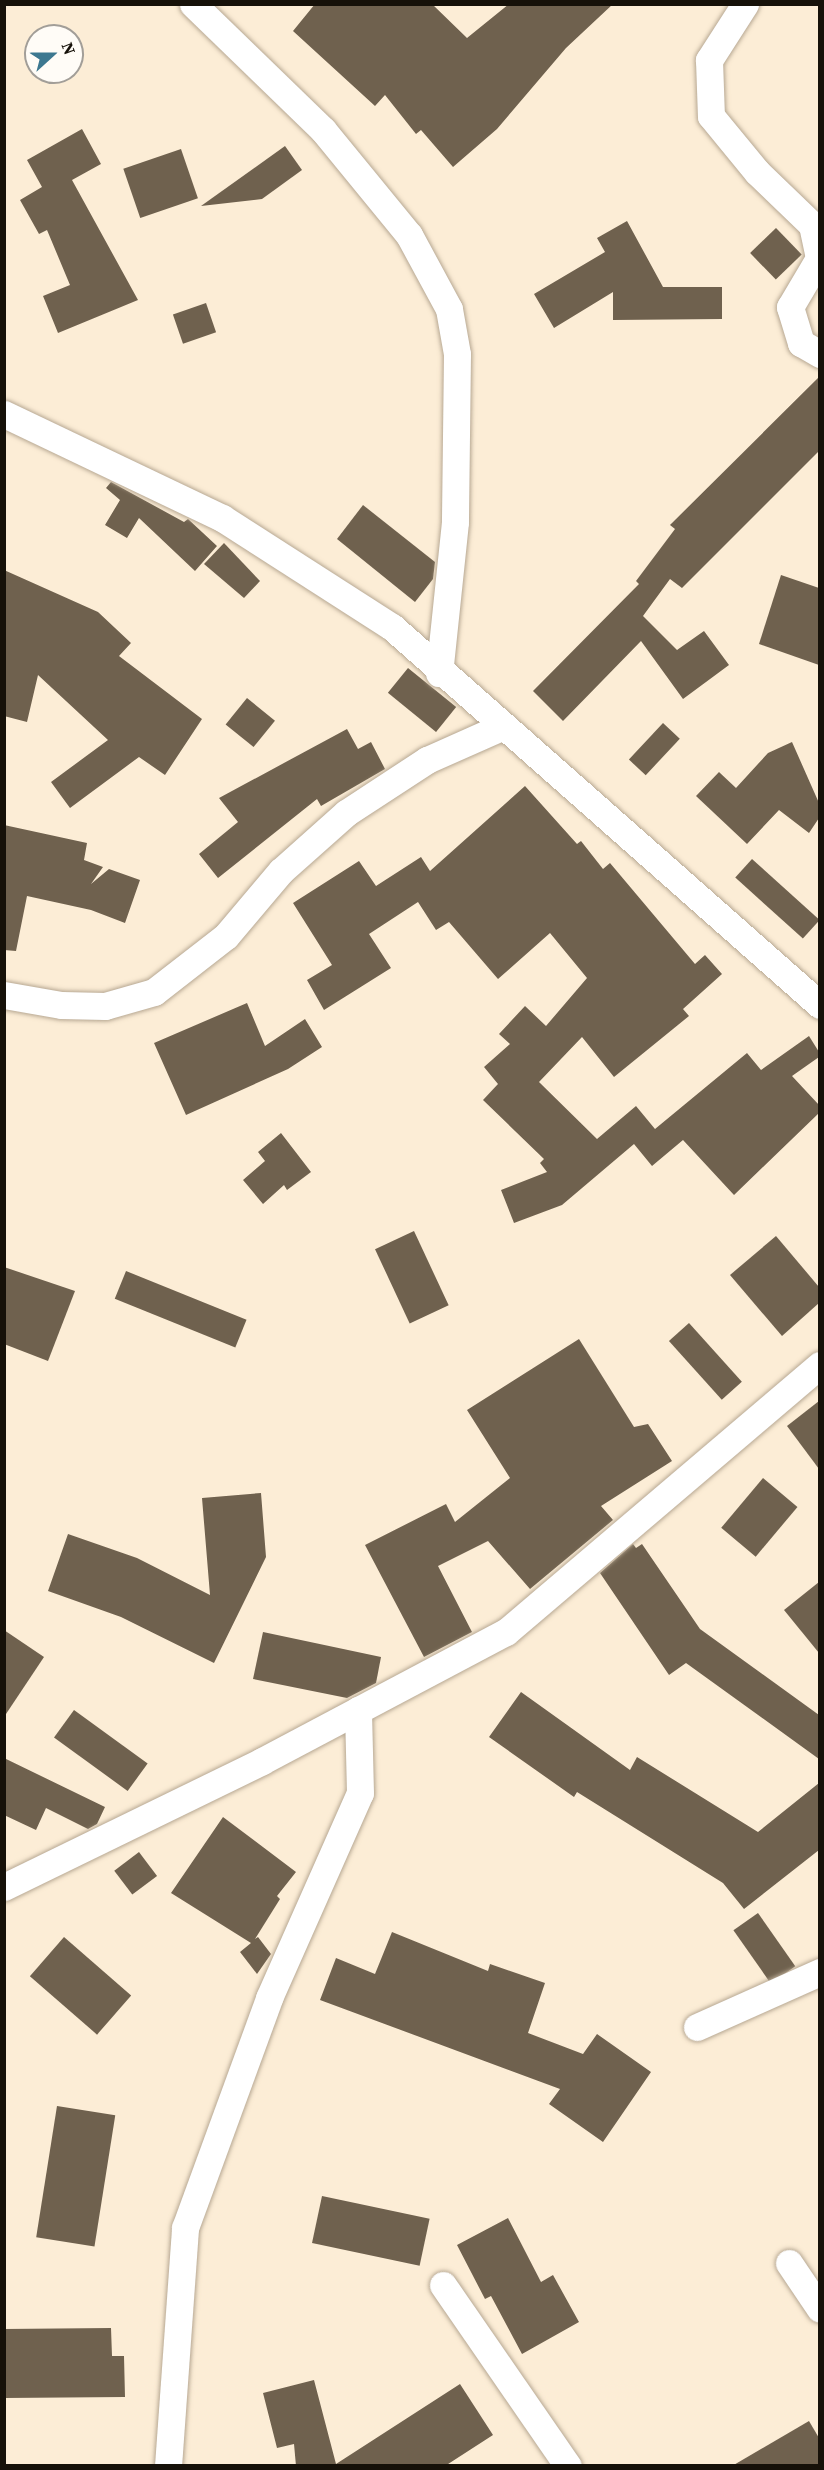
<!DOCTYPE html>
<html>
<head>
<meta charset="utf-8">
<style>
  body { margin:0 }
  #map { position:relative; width:824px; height:2470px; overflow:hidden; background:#fcedd6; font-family:"Source Serif 4",serif }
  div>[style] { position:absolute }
  .building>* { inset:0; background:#6f614e; transform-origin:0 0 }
  .roads { filter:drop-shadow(0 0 2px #b7a893) drop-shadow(0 0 2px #b7a893) }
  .street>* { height:27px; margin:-13.5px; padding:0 13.5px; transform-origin:13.5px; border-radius:13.5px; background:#fff }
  span { translate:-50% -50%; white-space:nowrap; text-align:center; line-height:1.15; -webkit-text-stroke:6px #fffcf7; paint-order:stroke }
  .frame { position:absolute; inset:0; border:6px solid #161109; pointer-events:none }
  .north { position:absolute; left:24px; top:24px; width:60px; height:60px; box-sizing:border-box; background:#fffcf7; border:2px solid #a29e98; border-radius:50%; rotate:69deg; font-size:16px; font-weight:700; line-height:24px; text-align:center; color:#161109 }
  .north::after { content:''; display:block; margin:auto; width:21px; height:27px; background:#3d7890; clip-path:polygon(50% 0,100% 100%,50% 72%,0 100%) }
</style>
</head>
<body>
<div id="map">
  <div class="building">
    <div style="clip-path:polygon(315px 4px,432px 4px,467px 38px,509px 4px,613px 4px,566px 48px,497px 129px,453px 167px,421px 130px,416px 134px,385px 95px,375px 106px,293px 31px)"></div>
    <div style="clip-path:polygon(82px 129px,101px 164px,72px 180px,138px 300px,58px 333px,43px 296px,70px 285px,47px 230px,39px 234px,20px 200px,42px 187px,27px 160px)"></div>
    <div style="clip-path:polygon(285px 146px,302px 170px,262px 199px,201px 206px)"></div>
    <div style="left:181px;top:149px;width:52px;height:61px;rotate:71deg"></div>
    <div style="clip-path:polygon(627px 221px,663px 287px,722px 287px,722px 319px,613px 320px,613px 292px,554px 328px,534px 294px,605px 252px,597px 238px)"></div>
    <div style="left:776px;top:228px;width:37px;height:36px;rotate:46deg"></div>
    <div style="left:206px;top:303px;width:31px;height:35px;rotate:71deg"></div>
    <div style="clip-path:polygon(819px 377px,819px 451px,682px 588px,670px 579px,643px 616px,677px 650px,704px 631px,729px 665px,683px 699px,641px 641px,563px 721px,533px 691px,639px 584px,636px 581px,675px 529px,670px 525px)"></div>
    <div style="clip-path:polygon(111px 482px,184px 522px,188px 519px,217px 546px,195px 571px,139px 518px,127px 538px,105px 525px,120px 500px,106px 488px)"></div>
    <div style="clip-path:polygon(363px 505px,435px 562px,433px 579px,415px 602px,337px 539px)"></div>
    <div style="clip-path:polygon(224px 543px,260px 581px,244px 598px,204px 564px)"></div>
    <div style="clip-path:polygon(4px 570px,98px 612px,131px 643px,119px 656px,202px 719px,165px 775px,139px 757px,70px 808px,51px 782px,108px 740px,38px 675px,27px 722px,4px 716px)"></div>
    <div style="clip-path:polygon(781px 575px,819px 588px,819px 665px,759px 644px)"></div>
    <div style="left:408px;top:668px;width:62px;height:32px;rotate:39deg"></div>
    <div style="left:247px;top:698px;width:36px;height:34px;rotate:39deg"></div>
    <div style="left:663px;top:723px;width:23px;height:50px;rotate:43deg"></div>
    <div style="clip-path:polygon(347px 729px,358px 749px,371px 742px,385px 769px,321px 806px,317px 799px,218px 878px,199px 854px,238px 822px,219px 798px)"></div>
    <div style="clip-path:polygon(792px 742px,819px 803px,819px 818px,809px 833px,779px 810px,747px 844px,696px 796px,719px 772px,736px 788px,768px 753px)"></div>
    <div style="clip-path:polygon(525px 786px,577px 844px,581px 841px,603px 869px,610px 863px,695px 964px,705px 955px,722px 974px,683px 1009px,689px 1016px,614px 1077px,582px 1037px,539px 1082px,597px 1139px,636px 1106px,655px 1129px,747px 1053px,761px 1070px,809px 1036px,819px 1052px,819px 1057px,792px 1076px,819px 1105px,819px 1113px,734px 1195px,683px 1140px,652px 1166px,634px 1144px,562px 1205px,514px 1223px,501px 1190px,547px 1172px,540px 1163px,544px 1159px,483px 1100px,498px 1084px,484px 1067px,510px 1044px,499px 1034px,525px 1006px,546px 1026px,587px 978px,550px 933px,498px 979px,449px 922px,436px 930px,418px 902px,369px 934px,391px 968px,324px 1010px,307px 980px,332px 965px,293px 903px,359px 861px,376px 886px,421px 857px,430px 871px)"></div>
    <div style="clip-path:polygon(4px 825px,87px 843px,84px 860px,103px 867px,91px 884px,109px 869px,140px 880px,125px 923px,91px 910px,27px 896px,16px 951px,4px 950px)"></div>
    <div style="left:752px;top:859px;width:91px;height:25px;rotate:42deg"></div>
    <div style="clip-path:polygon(247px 1003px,265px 1046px,305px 1019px,322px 1047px,288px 1069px,186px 1115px,154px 1043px)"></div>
    <div style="clip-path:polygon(281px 1133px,311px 1172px,287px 1190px,284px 1185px,263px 1204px,243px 1180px,265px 1161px,258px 1152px)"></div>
    <div style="left:414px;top:1231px;width:82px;height:43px;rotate:65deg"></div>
    <div style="clip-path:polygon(776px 1236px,819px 1287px,819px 1303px,782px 1336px,730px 1275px)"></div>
    <div style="clip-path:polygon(4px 1267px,75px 1291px,48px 1361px,4px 1344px)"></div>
    <div style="left:126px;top:1271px;width:130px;height:30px;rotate:22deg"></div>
    <div style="left:689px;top:1323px;width:79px;height:27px;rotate:48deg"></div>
    <div style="clip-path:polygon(579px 1339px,634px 1427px,648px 1424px,672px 1461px,601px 1506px,613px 1520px,530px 1589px,488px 1541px,438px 1566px,472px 1632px,424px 1657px,365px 1545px,446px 1504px,455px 1522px,510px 1478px,467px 1410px)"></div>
    <div style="clip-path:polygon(819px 1401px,819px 1469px,787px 1426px)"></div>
    <div style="left:763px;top:1478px;width:45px;height:65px;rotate:40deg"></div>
    <div style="clip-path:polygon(261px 1493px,266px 1557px,214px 1663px,121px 1617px,48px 1591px,68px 1534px,137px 1558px,210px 1595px,202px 1498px)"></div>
    <div style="clip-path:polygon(633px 1544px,636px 1548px,642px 1544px,700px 1629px,819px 1715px,819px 1759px,686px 1663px,669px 1675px,600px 1573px)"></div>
    <div style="clip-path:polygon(819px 1582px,819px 1653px,784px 1610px)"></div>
    <div style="clip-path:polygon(4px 1630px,44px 1657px,4px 1717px)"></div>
    <div style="clip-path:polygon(263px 1632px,381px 1657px,376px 1683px,347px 1698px,253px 1679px)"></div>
    <div style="clip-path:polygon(521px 1692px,630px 1770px,637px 1757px,758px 1832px,819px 1783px,819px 1850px,744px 1909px,723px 1883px,577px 1792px,574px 1797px,489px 1737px)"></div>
    <div style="left:74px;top:1710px;width:91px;height:34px;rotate:36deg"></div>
    <div style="clip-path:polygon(4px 1758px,105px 1807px,97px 1824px,88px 1829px,46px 1808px,36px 1830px,4px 1815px)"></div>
    <div style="clip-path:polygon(223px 1817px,296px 1872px,277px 1896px,280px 1899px,255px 1939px,258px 1937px,271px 1954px,257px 1974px,240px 1952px,251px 1943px,171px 1893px)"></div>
    <div style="left:139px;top:1852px;width:30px;height:31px;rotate:53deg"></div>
    <div style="left:758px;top:1913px;width:65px;height:30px;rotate:55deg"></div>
    <div style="clip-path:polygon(392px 1932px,488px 1971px,490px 1964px,545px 1983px,528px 2033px,583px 2054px,597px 2034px,651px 2072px,603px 2142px,549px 2104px,560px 2089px,320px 2000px,336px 1958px,375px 1974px)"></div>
    <div style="left:64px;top:1937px;width:89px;height:52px;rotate:41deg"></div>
    <div style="left:57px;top:2106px;width:59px;height:133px;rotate:9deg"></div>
    <div style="left:322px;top:2196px;width:110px;height:48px;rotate:12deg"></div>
    <div style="clip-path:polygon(508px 2218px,541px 2282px,553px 2275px,579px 2322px,522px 2354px,491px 2296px,485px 2299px,457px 2245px)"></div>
    <div style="clip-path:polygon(111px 2328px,112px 2356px,124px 2356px,125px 2397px,4px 2398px,4px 2329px)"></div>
    <div style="clip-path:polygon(314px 2380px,336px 2464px,460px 2384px,493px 2435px,445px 2466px,296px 2466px,294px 2444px,277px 2448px,263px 2393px)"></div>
    <div style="clip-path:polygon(809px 2421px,819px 2438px,819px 2466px,732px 2466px)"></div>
  </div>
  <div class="roads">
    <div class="street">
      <div style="left:193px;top:4px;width:181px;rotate:44.1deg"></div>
      <div style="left:323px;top:130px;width:136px;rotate:50.7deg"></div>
      <div style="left:409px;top:235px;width:84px;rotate:61.6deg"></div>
      <div style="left:449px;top:309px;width:46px;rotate:79.9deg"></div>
      <div style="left:457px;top:354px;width:168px;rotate:90.7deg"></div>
      <div style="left:455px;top:522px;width:152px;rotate:96deg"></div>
      <div style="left:745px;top:4px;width:67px;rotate:122.7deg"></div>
      <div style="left:709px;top:60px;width:56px;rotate:88deg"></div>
      <div style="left:711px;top:116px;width:72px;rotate:50.6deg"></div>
      <div style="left:757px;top:172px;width:76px;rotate:43.9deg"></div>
      <div style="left:812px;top:225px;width:34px;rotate:78deg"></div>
      <div style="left:819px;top:258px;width:57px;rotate:120.6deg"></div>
      <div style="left:790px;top:307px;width:38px;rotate:73deg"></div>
      <div style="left:801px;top:343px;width:22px;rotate:30deg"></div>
      <div style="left:4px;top:414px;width:242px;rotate:25.5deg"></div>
      <div style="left:222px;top:518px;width:202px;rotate:32.7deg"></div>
      <div style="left:392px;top:627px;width:571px;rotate:41.45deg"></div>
      <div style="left:4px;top:995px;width:58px;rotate:10deg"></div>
      <div style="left:61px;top:1005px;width:44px;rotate:1.3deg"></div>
      <div style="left:105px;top:1006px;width:51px;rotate:-15.9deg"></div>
      <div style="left:154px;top:992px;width:91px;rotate:-37.9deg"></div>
      <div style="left:226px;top:936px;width:85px;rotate:-49.8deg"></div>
      <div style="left:281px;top:871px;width:87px;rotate:-41.7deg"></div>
      <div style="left:346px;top:813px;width:97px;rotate:-33.2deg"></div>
      <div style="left:427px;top:760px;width:81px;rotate:-24deg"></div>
      <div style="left:4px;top:1887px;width:287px;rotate:-26deg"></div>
      <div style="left:262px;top:1761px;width:276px;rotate:-27.9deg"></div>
      <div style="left:506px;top:1632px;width:412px;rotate:-40.4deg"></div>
      <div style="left:697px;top:2027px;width:135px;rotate:-24.1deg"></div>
      <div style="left:789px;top:2263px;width:55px;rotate:56deg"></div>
      <div style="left:443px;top:2285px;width:220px;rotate:55.4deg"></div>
      <div style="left:168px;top:2466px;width:239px;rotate:-85.9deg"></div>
      <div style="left:185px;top:2228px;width:245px;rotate:-69.9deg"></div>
      <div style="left:269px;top:1998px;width:224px;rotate:-66.1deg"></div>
      <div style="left:360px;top:1793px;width:83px;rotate:-91.4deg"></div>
    </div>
  </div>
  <div class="frame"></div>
  <div class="north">N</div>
</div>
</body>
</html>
